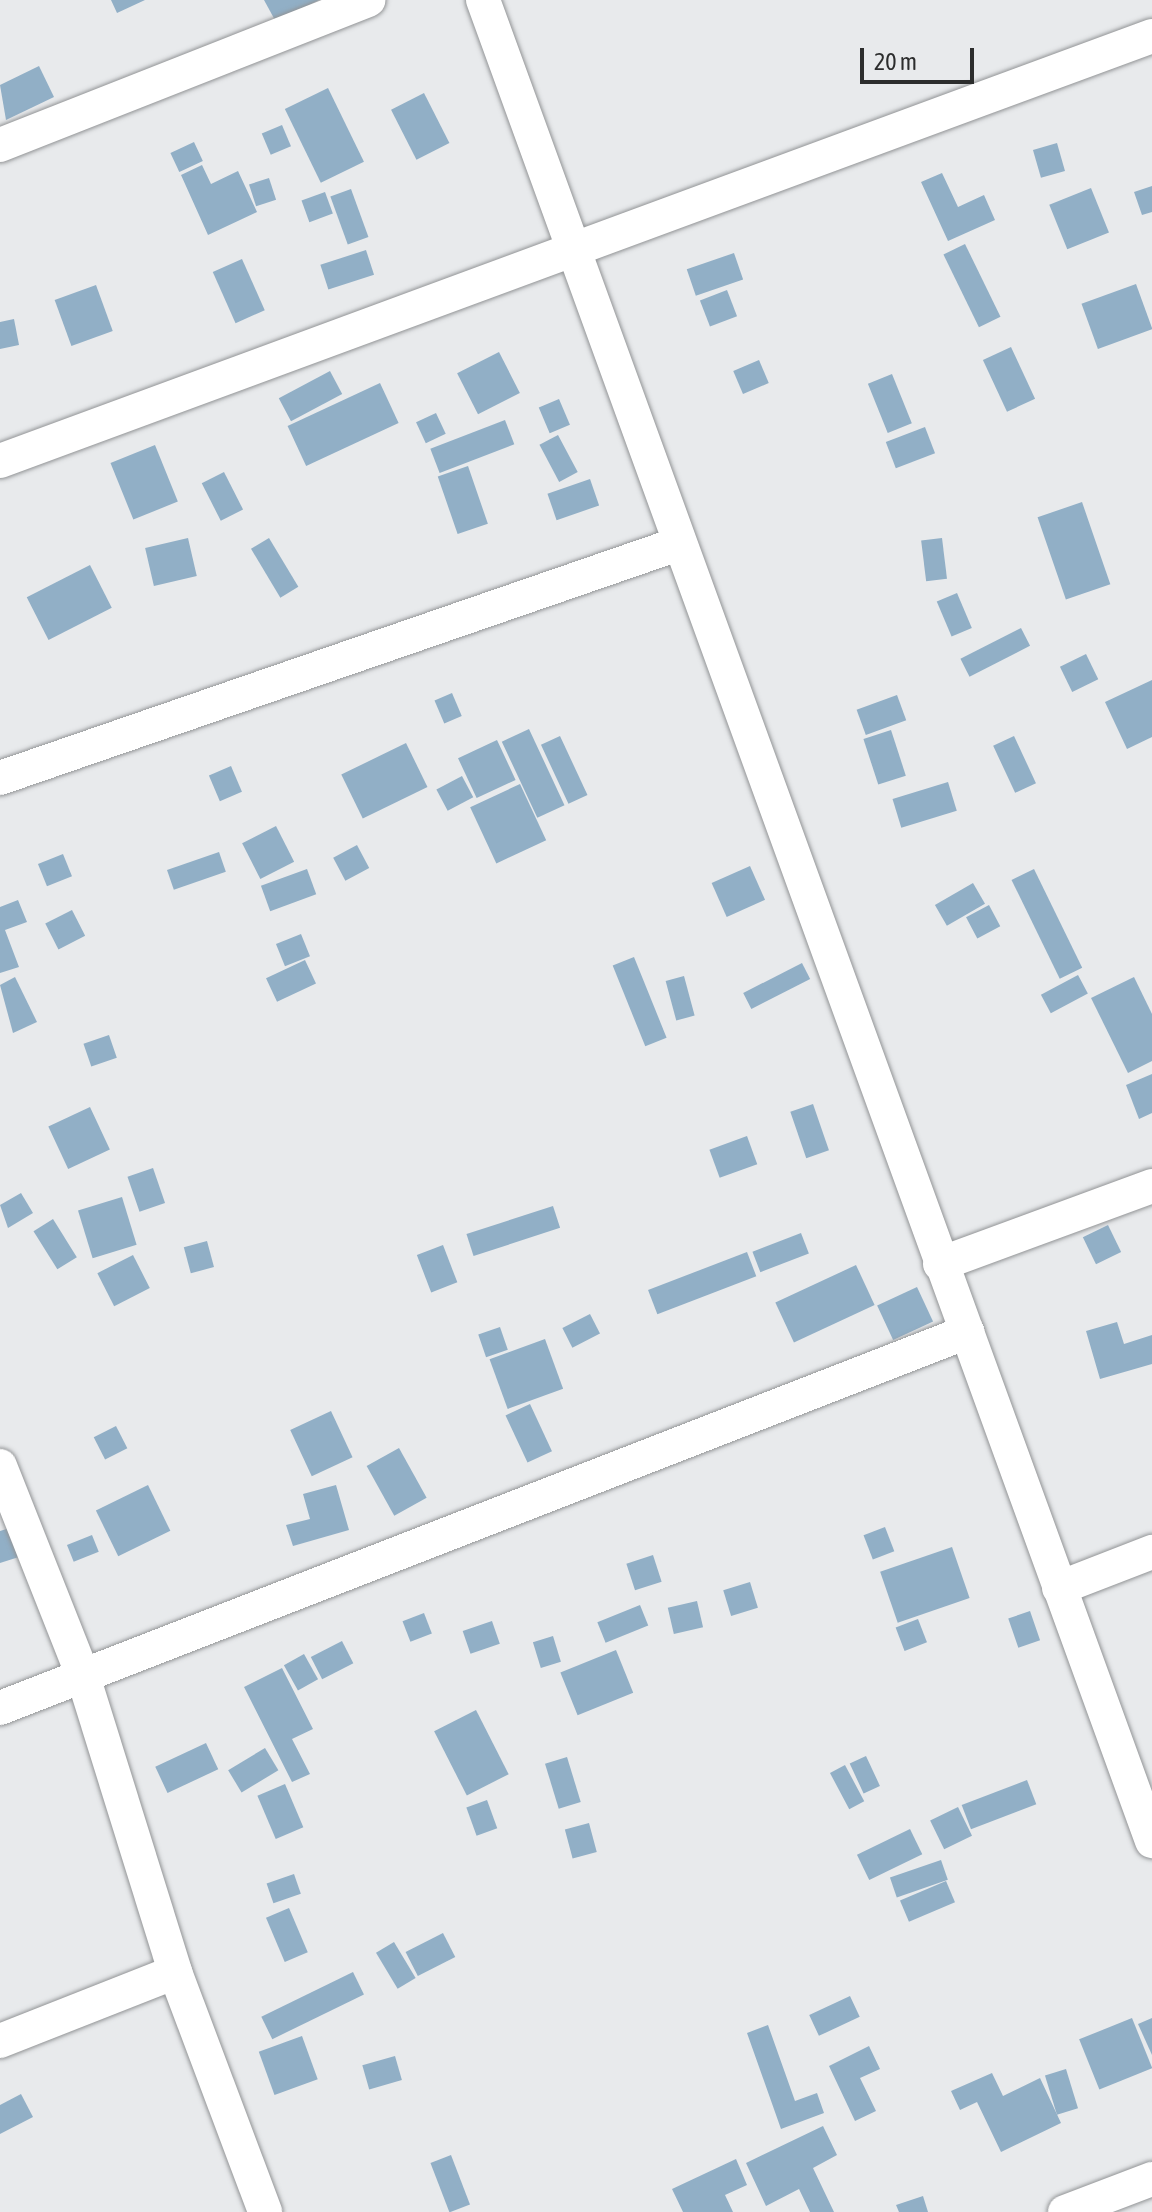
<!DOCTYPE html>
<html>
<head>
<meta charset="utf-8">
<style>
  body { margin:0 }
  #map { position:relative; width:1152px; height:2212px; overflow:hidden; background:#e8eaec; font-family:"Asap Condensed",sans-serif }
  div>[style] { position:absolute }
  .building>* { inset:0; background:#91afc6; transform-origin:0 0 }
  .roads { filter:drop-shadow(0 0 2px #929496) drop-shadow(0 0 2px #929496) }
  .street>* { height:34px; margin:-17px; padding:0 17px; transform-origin:17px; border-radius:17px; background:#fff }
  span { translate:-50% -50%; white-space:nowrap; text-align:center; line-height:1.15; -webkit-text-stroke:8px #e8eaec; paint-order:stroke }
  .scale { position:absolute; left:860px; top:48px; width:114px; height:36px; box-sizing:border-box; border:4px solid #2c2d2d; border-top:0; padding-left:10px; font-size:24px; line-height:28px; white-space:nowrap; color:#2c2d2d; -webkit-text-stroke:6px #e8eaec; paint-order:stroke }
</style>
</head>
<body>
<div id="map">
  <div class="building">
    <div style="clip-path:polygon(111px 0,145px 0,117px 13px)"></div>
    <div style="clip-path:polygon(264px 0,319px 0,276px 22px)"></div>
    <div style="clip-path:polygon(39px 66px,54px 97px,6px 120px,0 85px)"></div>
    <div style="left:328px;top:88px;width:82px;height:48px;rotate:64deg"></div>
    <div style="left:424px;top:93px;width:56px;height:37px;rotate:63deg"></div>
    <div style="left:282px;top:125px;width:23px;height:22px;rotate:67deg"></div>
    <div style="left:194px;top:142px;width:21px;height:26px;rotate:65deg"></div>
    <div style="left:1057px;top:143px;width:29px;height:25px;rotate:74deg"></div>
    <div style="clip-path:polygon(202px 165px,211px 184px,238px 171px,257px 212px,208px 235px,181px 175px)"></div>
    <div style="clip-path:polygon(942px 173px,958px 207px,984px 195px,995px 220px,948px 241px,921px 182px)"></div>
    <div style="left:269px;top:178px;width:23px;height:21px;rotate:72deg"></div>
    <div style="clip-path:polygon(1152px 186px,1152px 212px,1142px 215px,1134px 192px)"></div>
    <div style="left:1091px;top:188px;width:48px;height:45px;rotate:68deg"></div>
    <div style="left:351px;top:189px;width:51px;height:22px;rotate:70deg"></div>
    <div style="left:325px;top:192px;width:23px;height:25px;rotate:70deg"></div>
    <div style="left:965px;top:244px;width:81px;height:24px;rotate:64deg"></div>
    <div style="left:366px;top:250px;width:26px;height:48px;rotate:72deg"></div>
    <div style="left:734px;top:253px;width:28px;height:50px;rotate:71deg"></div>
    <div style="left:242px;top:259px;width:56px;height:32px;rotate:66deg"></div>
    <div style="left:1136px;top:284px;width:48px;height:58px;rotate:70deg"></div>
    <div style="left:96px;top:285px;width:49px;height:44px;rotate:70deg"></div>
    <div style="left:727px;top:290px;width:28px;height:29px;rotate:69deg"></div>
    <div style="clip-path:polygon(14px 319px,19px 345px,0 349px,0 322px)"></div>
    <div style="left:1011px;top:347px;width:57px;height:31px;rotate:65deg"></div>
    <div style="left:499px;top:352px;width:46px;height:47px;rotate:63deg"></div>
    <div style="left:759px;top:360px;width:25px;height:28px;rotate:67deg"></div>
    <div style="left:330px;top:371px;width:26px;height:58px;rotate:62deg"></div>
    <div style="left:892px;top:374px;width:53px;height:26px;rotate:68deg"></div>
    <div style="left:380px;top:383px;width:44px;height:102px;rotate:65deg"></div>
    <div style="left:559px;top:399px;width:28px;height:22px;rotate:67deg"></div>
    <div style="left:436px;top:413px;width:23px;height:22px;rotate:65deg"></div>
    <div style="left:505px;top:420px;width:26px;height:80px;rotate:69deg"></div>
    <div style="left:925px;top:427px;width:28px;height:42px;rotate:69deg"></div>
    <div style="left:558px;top:435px;width:42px;height:21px;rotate:62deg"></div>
    <div style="left:155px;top:445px;width:61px;height:48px;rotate:68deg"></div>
    <div style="left:468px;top:466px;width:61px;height:32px;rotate:71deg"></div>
    <div style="left:224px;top:472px;width:42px;height:25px;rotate:63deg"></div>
    <div style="left:590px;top:479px;width:28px;height:45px;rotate:71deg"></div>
    <div style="left:1082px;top:502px;width:87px;height:47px;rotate:71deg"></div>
    <div style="left:188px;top:538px;width:39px;height:44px;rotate:77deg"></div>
    <div style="left:269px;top:538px;width:57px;height:21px;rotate:59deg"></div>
    <div style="left:942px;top:538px;width:41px;height:21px;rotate:83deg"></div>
    <div style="left:90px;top:565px;width:48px;height:71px;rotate:63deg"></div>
    <div style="left:957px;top:593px;width:38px;height:22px;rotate:67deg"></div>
    <div style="left:1021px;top:628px;width:20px;height:68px;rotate:63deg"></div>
    <div style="left:1086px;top:654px;width:28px;height:29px;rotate:64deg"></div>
    <div style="clip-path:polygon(1152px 680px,1152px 737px,1127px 749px,1105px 702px)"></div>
    <div style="left:452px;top:693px;width:25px;height:19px;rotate:67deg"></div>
    <div style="left:897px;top:695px;width:27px;height:43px;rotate:70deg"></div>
    <div style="left:529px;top:729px;width:84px;height:30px;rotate:65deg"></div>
    <div style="left:891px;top:730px;width:48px;height:29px;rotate:72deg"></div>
    <div style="left:560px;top:736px;width:65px;height:21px;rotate:65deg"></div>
    <div style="left:1014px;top:736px;width:52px;height:23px;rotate:65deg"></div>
    <div style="left:497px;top:740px;width:44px;height:43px;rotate:65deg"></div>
    <div style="left:406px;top:743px;width:49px;height:72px;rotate:64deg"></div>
    <div style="left:231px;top:766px;width:28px;height:24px;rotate:67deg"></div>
    <div style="left:462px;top:776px;width:24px;height:29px;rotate:62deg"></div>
    <div style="left:948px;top:782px;width:30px;height:58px;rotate:73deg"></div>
    <div style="left:520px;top:784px;width:62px;height:55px;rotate:65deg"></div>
    <div style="left:276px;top:826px;width:40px;height:38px;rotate:63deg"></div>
    <div style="left:357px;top:845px;width:26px;height:27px;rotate:62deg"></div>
    <div style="left:219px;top:852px;width:21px;height:55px;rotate:71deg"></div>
    <div style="left:63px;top:854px;width:24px;height:27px;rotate:68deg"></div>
    <div style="left:750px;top:866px;width:37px;height:42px;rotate:66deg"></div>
    <div style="left:307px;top:869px;width:27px;height:49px;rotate:70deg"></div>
    <div style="left:1034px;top:869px;width:110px;height:25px;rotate:64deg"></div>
    <div style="left:973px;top:883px;width:24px;height:44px;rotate:60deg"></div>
    <div style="clip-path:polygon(18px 900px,27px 922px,5px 930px,19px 967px,0 973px,0 907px)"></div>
    <div style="left:989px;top:905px;width:24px;height:26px;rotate:62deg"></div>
    <div style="left:72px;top:910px;width:29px;height:30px;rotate:63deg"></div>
    <div style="left:301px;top:934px;width:24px;height:27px;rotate:68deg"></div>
    <div style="left:634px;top:957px;width:87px;height:23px;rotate:68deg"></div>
    <div style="left:305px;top:960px;width:26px;height:43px;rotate:65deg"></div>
    <div style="left:802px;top:963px;width:18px;height:66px;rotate:63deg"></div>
    <div style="left:1078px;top:975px;width:21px;height:42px;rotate:62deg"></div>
    <div style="left:684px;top:976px;width:41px;height:19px;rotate:75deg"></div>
    <div style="clip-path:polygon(15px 977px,37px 1022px,13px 1033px,0 985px)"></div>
    <div style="clip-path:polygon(1134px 977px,1152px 1014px,1152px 1061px,1128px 1073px,1091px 998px)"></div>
    <div style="left:109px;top:1035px;width:24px;height:27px;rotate:71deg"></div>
    <div style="clip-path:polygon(1152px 1074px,1152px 1113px,1139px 1119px,1126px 1085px)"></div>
    <div style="left:813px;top:1104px;width:49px;height:24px;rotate:71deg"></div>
    <div style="left:90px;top:1107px;width:47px;height:46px;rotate:65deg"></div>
    <div style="left:747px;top:1136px;width:30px;height:40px;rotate:70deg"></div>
    <div style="left:153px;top:1168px;width:37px;height:27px;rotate:71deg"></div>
    <div style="clip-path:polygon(21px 1193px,33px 1213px,8px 1228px,0 1205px)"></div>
    <div style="left:122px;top:1197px;width:50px;height:46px;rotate:73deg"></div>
    <div style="left:553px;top:1206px;width:23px;height:91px;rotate:72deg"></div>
    <div style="left:53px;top:1219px;width:45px;height:23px;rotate:58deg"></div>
    <div style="left:1108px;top:1225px;width:30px;height:28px;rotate:64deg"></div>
    <div style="left:801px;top:1233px;width:22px;height:52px;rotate:69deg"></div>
    <div style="left:207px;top:1241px;width:27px;height:24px;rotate:75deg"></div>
    <div style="left:443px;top:1245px;width:40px;height:28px;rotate:69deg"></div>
    <div style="left:747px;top:1252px;width:26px;height:106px;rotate:69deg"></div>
    <div style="left:133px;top:1255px;width:37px;height:40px;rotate:63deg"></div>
    <div style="left:856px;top:1265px;width:44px;height:89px;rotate:65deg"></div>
    <div style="left:917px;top:1287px;width:38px;height:44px;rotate:65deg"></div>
    <div style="left:590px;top:1314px;width:22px;height:31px;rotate:63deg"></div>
    <div style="clip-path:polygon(1117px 1322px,1124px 1344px,1152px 1335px,1152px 1364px,1100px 1379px,1086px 1331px)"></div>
    <div style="left:500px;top:1327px;width:24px;height:23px;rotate:71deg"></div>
    <div style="left:545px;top:1339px;width:53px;height:59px;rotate:70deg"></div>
    <div style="left:530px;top:1404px;width:52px;height:27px;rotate:65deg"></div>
    <div style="left:331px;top:1411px;width:51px;height:45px;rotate:65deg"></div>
    <div style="left:116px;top:1426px;width:25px;height:25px;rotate:63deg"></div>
    <div style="left:399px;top:1448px;width:57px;height:37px;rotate:61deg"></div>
    <div style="left:148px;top:1485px;width:51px;height:58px;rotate:64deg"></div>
    <div style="clip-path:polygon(336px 1485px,349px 1530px,293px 1546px,286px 1525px,310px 1519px,303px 1494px)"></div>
    <div style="clip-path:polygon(13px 1527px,22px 1556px,0 1563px,0 1531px)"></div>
    <div style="left:885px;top:1527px;width:26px;height:23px;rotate:69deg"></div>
    <div style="left:92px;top:1535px;width:18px;height:27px;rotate:68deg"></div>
    <div style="left:952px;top:1547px;width:54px;height:76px;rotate:71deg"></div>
    <div style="left:653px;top:1555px;width:28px;height:28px;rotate:72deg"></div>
    <div style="left:750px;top:1582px;width:27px;height:28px;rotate:73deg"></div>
    <div style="left:697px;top:1601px;width:27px;height:30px;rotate:77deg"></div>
    <div style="left:640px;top:1605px;width:22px;height:46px;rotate:68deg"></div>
    <div style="left:1030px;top:1611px;width:31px;height:23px;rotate:71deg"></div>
    <div style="left:424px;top:1613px;width:22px;height:23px;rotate:69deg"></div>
    <div style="left:918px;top:1619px;width:25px;height:24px;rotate:69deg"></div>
    <div style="left:492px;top:1621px;width:24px;height:31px;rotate:71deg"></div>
    <div style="left:553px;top:1636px;width:27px;height:21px;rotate:73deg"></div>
    <div style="left:342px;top:1641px;width:25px;height:35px;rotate:63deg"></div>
    <div style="left:616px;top:1650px;width:46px;height:60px;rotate:68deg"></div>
    <div style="left:304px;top:1654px;width:29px;height:23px;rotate:61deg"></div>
    <div style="clip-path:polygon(282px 1668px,313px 1729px,292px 1739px,310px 1774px,292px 1782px,244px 1687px)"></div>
    <div style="left:476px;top:1710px;width:72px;height:47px;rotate:63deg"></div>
    <div style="left:206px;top:1743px;width:29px;height:56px;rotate:65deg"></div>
    <div style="left:265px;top:1748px;width:26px;height:43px;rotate:59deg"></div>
    <div style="left:866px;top:1756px;width:33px;height:18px;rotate:65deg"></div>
    <div style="left:567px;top:1757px;width:47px;height:23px;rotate:73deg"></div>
    <div style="left:845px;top:1765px;width:41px;height:17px;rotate:62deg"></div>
    <div style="left:1027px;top:1780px;width:26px;height:70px;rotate:69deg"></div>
    <div style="left:285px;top:1784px;width:47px;height:30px;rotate:67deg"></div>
    <div style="left:487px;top:1800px;width:30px;height:22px;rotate:70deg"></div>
    <div style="left:958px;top:1807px;width:32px;height:31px;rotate:64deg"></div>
    <div style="left:589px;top:1823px;width:30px;height:25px;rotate:75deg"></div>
    <div style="left:910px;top:1829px;width:28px;height:59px;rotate:64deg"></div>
    <div style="left:941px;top:1860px;width:21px;height:54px;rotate:71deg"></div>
    <div style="left:294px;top:1874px;width:21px;height:29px;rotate:71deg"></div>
    <div style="left:946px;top:1881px;width:23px;height:50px;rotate:67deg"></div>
    <div style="left:289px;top:1908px;width:48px;height:25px;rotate:67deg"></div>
    <div style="left:443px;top:1933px;width:27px;height:42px;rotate:63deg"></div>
    <div style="left:394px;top:1942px;width:42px;height:21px;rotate:59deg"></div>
    <div style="left:353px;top:1972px;width:25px;height:102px;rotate:64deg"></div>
    <div style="left:850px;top:1996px;width:23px;height:45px;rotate:65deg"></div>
    <div style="left:1132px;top:2018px;width:54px;height:57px;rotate:68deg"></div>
    <div style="clip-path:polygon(1152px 2018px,1152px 2055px,1138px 2024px)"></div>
    <div style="clip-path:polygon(768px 2025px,795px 2101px,817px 2093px,824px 2113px,781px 2129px,747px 2033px)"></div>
    <div style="left:302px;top:2036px;width:46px;height:46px;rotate:70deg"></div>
    <div style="clip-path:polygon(869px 2046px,880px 2069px,860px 2078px,876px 2111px,855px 2121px,829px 2066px)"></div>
    <div style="left:395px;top:2056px;width:25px;height:34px;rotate:74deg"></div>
    <div style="left:1066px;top:2069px;width:41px;height:22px;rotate:73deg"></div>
    <div style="clip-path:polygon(992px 2073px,1003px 2096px,1040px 2078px,1061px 2123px,1001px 2152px,977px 2102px,960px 2110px,951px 2091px)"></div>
    <div style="clip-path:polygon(21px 2094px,33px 2117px,0 2134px,0 2105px)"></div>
    <div style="clip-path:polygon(823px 2126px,837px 2155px,813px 2168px,834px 2212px,810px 2212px,799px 2189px,766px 2206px,746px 2163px)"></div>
    <div style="left:451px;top:2155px;width:53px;height:22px;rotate:69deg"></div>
    <div style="clip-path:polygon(736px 2159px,747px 2185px,725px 2195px,733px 2212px,683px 2212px,672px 2189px)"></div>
    <div style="clip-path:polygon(923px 2196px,928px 2212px,899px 2212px,896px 2205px)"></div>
  </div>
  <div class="roads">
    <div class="street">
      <div style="left:483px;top:0;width:1959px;rotate:70.03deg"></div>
      <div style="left:0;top:145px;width:396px;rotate:-21.5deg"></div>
      <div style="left:0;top:461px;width:1228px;rotate:-20.25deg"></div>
      <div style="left:0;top:778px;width:717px;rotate:-19.04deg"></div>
      <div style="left:940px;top:1264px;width:226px;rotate:-20.2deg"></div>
      <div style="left:0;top:1466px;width:226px;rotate:68.4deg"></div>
      <div style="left:83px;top:1676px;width:310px;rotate:72.7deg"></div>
      <div style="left:175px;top:1972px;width:256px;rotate:69.4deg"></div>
      <div style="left:1059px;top:1588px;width:100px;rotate:-21.2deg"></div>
      <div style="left:0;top:1708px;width:1038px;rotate:-21.25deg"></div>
      <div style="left:0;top:2041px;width:188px;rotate:-21.5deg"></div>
      <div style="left:1065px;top:2212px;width:93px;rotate:-20.8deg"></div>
    </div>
  </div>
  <div class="scale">20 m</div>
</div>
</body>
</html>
